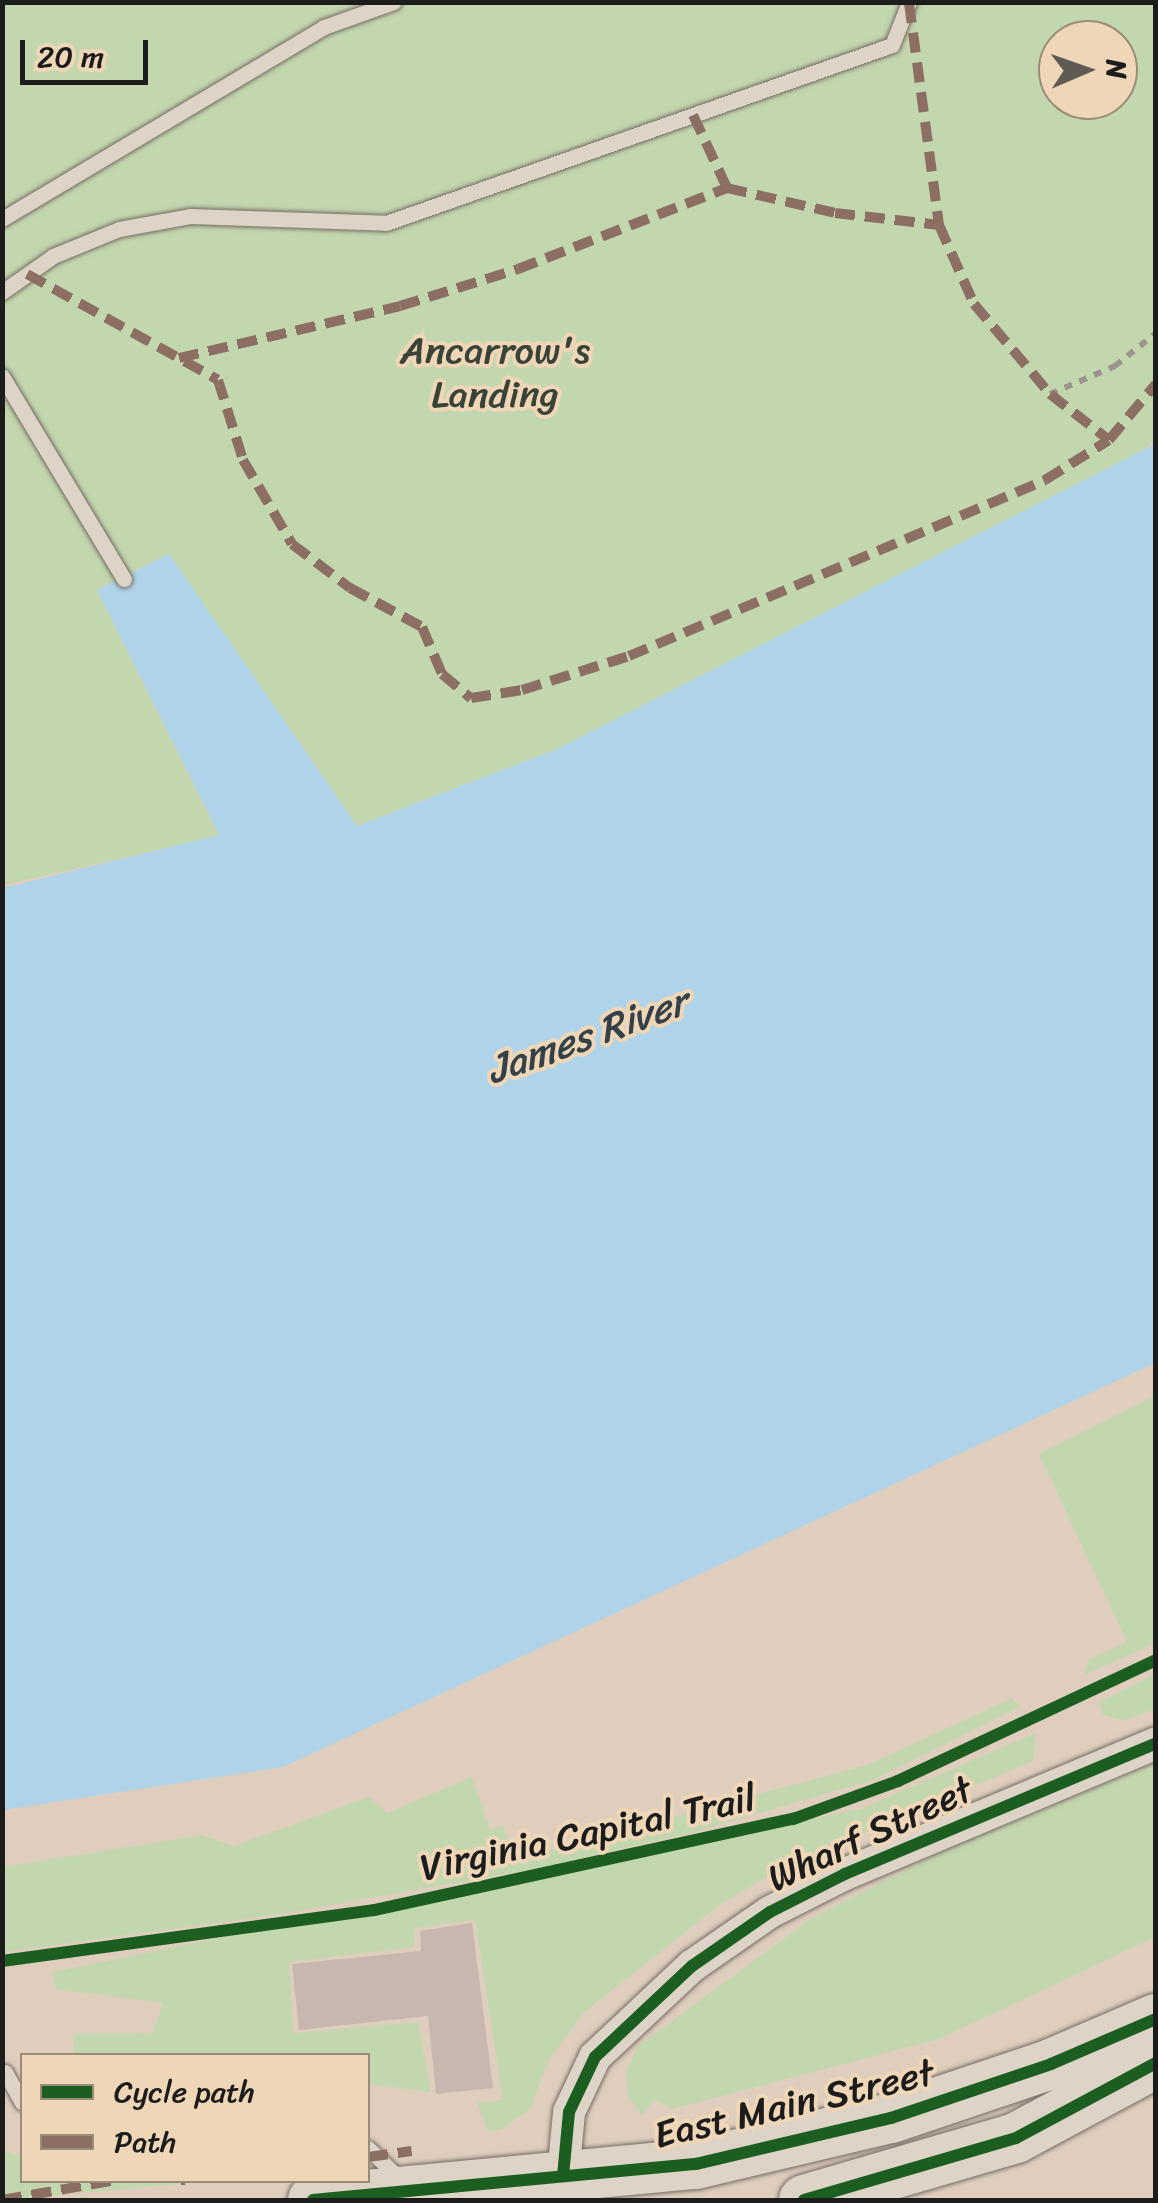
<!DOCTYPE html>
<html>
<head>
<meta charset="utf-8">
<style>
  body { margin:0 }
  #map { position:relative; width:1158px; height:2203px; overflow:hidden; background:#dfcebe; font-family:Sriracha,sans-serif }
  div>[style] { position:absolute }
  .green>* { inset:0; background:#c3d7ae }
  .water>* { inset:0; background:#afd4e9 }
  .building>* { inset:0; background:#c8b7ae }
  .path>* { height:6px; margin-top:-3px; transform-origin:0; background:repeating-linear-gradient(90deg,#9c958d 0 8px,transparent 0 16px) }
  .roads { filter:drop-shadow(0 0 2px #746c65) drop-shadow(0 0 2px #746c65) }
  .service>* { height:15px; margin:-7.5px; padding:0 7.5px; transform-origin:7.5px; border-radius:7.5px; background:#ddd3c7 }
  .minor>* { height:32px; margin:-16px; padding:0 16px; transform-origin:16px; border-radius:16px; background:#ddd3c7 }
  .primary>* { height:50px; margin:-25px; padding:0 25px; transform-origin:25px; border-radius:25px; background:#ddd3c7 }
  .quiet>* { height:10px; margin-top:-5px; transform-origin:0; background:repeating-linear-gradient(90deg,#8d6e63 0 20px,transparent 0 30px) }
  .cycleway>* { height:12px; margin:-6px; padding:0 6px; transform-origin:6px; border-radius:6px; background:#1b5e20 }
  span { translate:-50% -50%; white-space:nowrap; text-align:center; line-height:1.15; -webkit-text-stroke:8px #efd6b7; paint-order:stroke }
  .park-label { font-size:38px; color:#394337 }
  .street-label { font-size:38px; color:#1c1c1c }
  .water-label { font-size:40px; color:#354149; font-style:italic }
  .frame { position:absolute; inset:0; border:5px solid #1c1c1c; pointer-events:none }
  .legend { position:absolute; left:20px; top:2053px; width:350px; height:130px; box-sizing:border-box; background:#efd6b7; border:2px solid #9b8c79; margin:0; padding:12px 18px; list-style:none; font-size:30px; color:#1c1c1c }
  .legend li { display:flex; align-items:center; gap:20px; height:50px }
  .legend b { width:50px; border:2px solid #9b8c79 }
  .north { position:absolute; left:1038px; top:20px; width:100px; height:100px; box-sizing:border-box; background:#efd6b7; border:2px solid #9b8c79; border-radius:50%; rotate:88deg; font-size:28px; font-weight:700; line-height:40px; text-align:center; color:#1c1c1c }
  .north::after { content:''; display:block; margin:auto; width:35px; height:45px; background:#605a55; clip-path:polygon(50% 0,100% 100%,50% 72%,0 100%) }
  .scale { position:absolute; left:20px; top:40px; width:128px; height:45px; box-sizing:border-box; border:5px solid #1c1c1c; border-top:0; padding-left:12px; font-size:30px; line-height:35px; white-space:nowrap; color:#1c1c1c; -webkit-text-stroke:8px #efd6b7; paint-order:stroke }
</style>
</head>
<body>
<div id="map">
  <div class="green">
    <div style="clip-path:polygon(evenodd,3px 3px,1155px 3px,1155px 439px,1052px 535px,557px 749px,357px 826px,168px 554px,97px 590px,219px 836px,3px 885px,3px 3px,1058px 40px,1118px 40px,1118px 100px,1058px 100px,1058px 40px)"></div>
    <div style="clip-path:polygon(1155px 1396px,1155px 1643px,1084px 1675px,1088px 1660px,1127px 1642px,1039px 1454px)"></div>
    <div style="clip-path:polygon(1155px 1674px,1155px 1709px,1123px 1721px,1103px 1715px,1099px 1702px)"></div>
    <div style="clip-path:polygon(1012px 1698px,1020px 1707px,873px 1780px,698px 1831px,544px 1867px,287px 1913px,3px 1952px,3px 1867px,202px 1835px,234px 1846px,369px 1797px,387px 1813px,472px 1777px,490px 1830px,503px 1826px,517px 1859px,870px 1764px)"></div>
    <div style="clip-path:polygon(1036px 1733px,1033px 1761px,785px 1866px,721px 1904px,583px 2013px,547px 2063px,530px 2109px,502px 2129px,488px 2132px,477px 2102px,503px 2100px,475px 1920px,415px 1928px,414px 1947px,289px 1962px,293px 2033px,418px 2022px,431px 2092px,368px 2084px,368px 2056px,73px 2055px,74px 2034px,153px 2033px,163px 2003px,56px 1989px,52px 1972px,860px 1809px)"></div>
    <div style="clip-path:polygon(1155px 1764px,1155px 1937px,939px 2039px,672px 2109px,654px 2100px,642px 2115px,628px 2096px,626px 2071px,638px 2046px,812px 1918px,949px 1848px)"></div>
    <div style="clip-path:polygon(3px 2150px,22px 2157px,22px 2180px,213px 2181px,3px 2200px)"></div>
  </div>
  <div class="water">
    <div style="clip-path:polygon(1155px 444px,1155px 1363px,283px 1767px,3px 1810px,3px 888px,219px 835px,97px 590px,169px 554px,357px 826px,557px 749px)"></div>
  </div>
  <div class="building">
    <div style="clip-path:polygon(472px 1923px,493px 2088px,436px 2094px,428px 2016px,299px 2030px,292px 1964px,421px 1951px,420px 1931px)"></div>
  </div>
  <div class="path">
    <div style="left:1050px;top:394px;width:71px;rotate:-23.3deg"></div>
    <div style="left:1115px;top:366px;width:53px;rotate:-38.8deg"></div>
  </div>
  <div class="roads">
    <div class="service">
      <div style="left:2px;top:219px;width:375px;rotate:-30.8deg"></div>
      <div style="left:324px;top:27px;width:74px;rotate:-19.7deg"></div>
      <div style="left:2px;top:292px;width:62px;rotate:-35.2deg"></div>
      <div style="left:53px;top:256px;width:71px;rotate:-22.2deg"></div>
      <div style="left:119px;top:229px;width:72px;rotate:-10.4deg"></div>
      <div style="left:190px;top:216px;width:196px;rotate:2deg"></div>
      <div style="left:386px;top:223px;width:536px;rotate:-19.38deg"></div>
      <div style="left:892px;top:45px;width:46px;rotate:-68.4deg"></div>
      <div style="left:2px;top:376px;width:237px;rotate:59deg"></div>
      <div style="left:5px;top:2072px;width:35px;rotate:61deg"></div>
      <div style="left:368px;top:2148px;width:50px;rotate:44.2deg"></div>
    </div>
    <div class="minor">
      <div style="left:563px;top:2176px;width:64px;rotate:-84.6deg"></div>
      <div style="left:569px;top:2112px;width:61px;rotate:-64.7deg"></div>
      <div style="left:595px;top:2057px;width:133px;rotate:-43.2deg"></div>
      <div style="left:692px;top:1966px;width:95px;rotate:-34.7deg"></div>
      <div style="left:770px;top:1912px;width:84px;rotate:-26.9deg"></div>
      <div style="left:845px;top:1874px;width:337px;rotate:-22.8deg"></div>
    </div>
    <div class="primary">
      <div style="left:313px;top:2200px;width:385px;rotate:-5.4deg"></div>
      <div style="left:696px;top:2164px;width:200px;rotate:-13.3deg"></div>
      <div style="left:891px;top:2118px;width:169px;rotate:-18.6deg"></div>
      <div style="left:1051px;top:2064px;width:114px;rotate:-23.2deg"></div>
      <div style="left:804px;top:2200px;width:221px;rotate:-16.3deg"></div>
      <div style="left:1016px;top:2138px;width:159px;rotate:-28.2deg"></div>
    </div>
  </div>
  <div class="quiet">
    <div style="left:909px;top:3px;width:224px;rotate:82.3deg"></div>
    <div style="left:693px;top:115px;width:81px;rotate:65deg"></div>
    <div style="left:727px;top:188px;width:111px;rotate:13deg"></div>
    <div style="left:835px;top:213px;width:105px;rotate:6.6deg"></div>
    <div style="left:939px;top:225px;width:86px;rotate:66.1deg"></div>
    <div style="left:974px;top:304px;width:118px;rotate:49.8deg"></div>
    <div style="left:1050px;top:394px;width:75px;rotate:37.9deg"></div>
    <div style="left:27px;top:274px;width:218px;rotate:29deg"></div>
    <div style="left:218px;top:380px;width:84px;rotate:72.6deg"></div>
    <div style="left:243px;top:460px;width:97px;rotate:59.7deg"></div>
    <div style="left:292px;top:544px;width:73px;rotate:37.2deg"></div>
    <div style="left:350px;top:588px;width:82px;rotate:28.4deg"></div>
    <div style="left:422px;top:627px;width:51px;rotate:66.9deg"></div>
    <div style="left:442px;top:674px;width:38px;rotate:40deg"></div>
    <div style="left:471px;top:698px;width:52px;rotate:-8.9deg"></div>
    <div style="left:522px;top:690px;width:112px;rotate:-17.6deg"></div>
    <div style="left:629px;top:656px;width:452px;rotate:-22.9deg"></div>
    <div style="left:1045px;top:480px;width:75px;rotate:-32deg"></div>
    <div style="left:1109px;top:440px;width:73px;rotate:-50deg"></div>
    <div style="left:179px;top:358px;width:227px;rotate:-13.2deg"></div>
    <div style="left:400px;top:306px;width:124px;rotate:-17.4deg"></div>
    <div style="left:518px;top:269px;width:224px;rotate:-21.2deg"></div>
    <div style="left:368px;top:2157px;width:44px;rotate:-7.8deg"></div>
    <div style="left:181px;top:2180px;width:4px"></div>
    <div style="left:2px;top:2200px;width:117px;rotate:-9.9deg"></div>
  </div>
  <div class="cycleway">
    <div style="left:2px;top:1961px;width:375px;rotate:-7.8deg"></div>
    <div style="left:374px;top:1910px;width:429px;rotate:-12.3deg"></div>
    <div style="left:793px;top:1819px;width:112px;rotate:-19.9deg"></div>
    <div style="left:898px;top:1781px;width:285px;rotate:-25.1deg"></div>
    <div style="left:563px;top:2176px;width:64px;rotate:-84.6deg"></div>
    <div style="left:569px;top:2112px;width:61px;rotate:-64.7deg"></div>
    <div style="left:595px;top:2057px;width:133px;rotate:-43.2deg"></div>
    <div style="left:692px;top:1966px;width:95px;rotate:-34.7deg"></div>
    <div style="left:770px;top:1912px;width:84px;rotate:-26.9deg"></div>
    <div style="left:845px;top:1874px;width:337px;rotate:-22.8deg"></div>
    <div style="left:313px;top:2200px;width:385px;rotate:-5.4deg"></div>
    <div style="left:696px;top:2164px;width:200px;rotate:-13.3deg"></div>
    <div style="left:891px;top:2118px;width:169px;rotate:-18.6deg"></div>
    <div style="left:1051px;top:2064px;width:114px;rotate:-23.2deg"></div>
    <div style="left:804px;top:2200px;width:221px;rotate:-16.3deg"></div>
    <div style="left:1016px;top:2138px;width:159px;rotate:-28.2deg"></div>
  </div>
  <div class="park-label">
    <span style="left:495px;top:373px">Ancarrow's<br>Landing</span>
  </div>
  <div class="street-label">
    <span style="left:588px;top:1833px;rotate:-12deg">Virginia Capital Trail</span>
    <span style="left:870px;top:1834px;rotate:-25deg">Wharf Street</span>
    <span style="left:794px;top:2104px;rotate:-13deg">East Main Street</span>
  </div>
  <div class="water-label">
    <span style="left:587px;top:1036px;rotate:-20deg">James River</span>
  </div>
  <div class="frame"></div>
  <ul class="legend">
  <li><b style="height:12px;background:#1b5e20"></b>Cycle path</li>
  <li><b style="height:12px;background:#8d6e63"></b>Path</li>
  </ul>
  <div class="north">N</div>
  <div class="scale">20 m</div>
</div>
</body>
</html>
